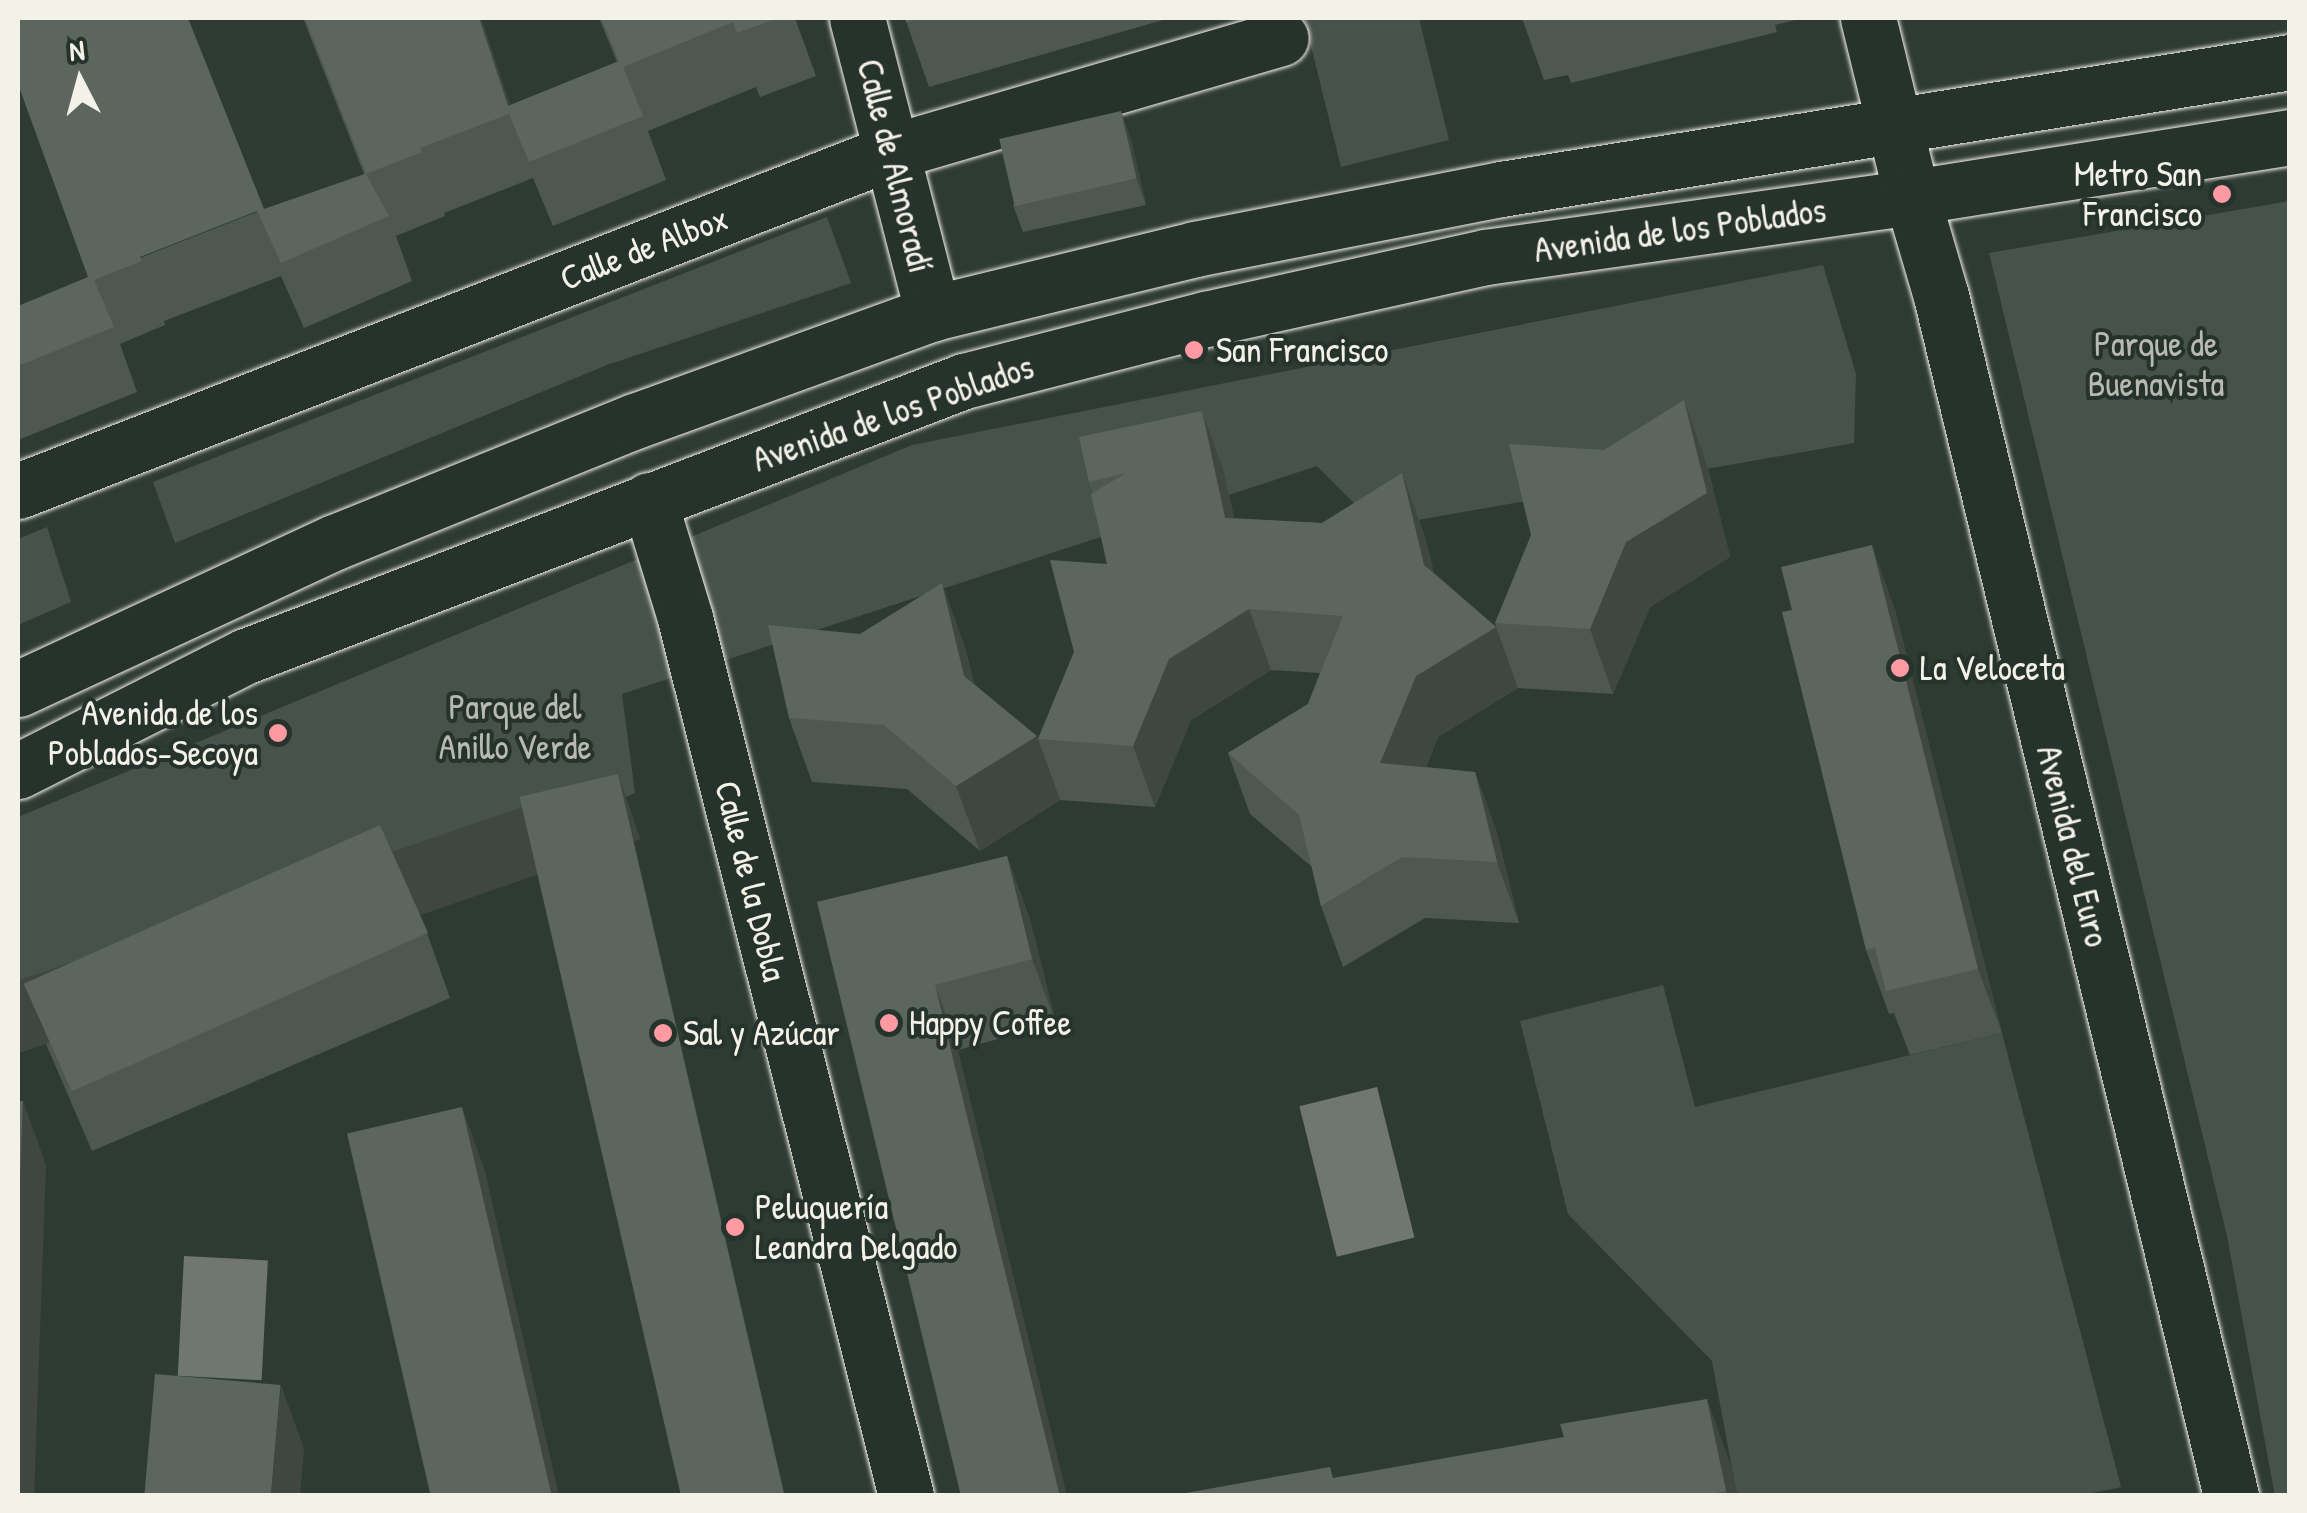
<!DOCTYPE html>
<html>
<head>
<meta charset="utf-8">
<style>
  body { margin:0 }
  #map { position:relative; width:2307px; height:1513px; overflow:hidden; background:#2e3b34; font-family:"Patrick Hand",sans-serif }
  div>[style] { position:absolute }
  .green>* { inset:0; background:#48524c }
  .water>* { inset:0; background:#6f7770; transform-origin:0 0 }
  .roads { filter:drop-shadow(0 0 2px #f4f1e8) drop-shadow(0 0 2px #f4f1e8) }
  .minor>* { height:55px; margin:-27.5px; padding:0 27.5px; transform-origin:27.5px; border-radius:27.5px; background:#26332d }
  .tertiary>* { height:55px; margin:-27.5px; padding:0 27.5px; transform-origin:27.5px; border-radius:27.5px; background:#26332d }
  .primary>* { height:55px; margin:-27.5px; padding:0 27.5px; transform-origin:27.5px; border-radius:27.5px; background:#26332d }
  .wall>* { inset:0; background:#4f5751 }
  .shaded-wall>* { inset:0; background:#404742; transform-origin:0 0 }
  .building>* { inset:0; background:#5c655e; transform-origin:0 0 }
  .dots>* { width:28px; height:28px; translate:-50% -50%; box-sizing:border-box; border:5px solid #26332d; border-radius:50% }
  span { translate:-50% -50%; white-space:nowrap; text-align:center; line-height:1.15; -webkit-text-stroke:8px #26332d; paint-order:stroke }
  .street-label { font-size:35px; color:#f4f1e8 }
  .poi-label { font-size:35px; color:#f4f1e8 }
  .right { translate:-100% -50%; text-align:right }
  .left { translate:0 -50%; text-align:left }
  .park-label { font-size:35px; color:#b8b9b1 }
  .frame { position:absolute; inset:0; border:20px solid #f4f1e8; pointer-events:none }
  .north { position:absolute; left:30px; top:30px; width:100px; height:100px; -webkit-text-stroke:8px #26332d; paint-order:stroke; rotate:354deg; font-size:28px; font-weight:700; line-height:40px; text-align:center; color:#f4f1e8 }
  .north::after { content:''; display:block; margin:auto; width:35px; height:45px; background:#f4f1e8; clip-path:polygon(50% 0,100% 100%,50% 72%,0 100%) }
</style>
</head>
<body>
<div id="map">
  <div class="green">
    <div style="clip-path:polygon(1304px 18px,1419px 18px,1449px 140px,1341px 167px)"></div>
    <div style="clip-path:polygon(2289px 201px,2290px 1495px,2275px 1496px,2227px 1236px,1989px 253px)"></div>
    <div style="clip-path:polygon(827px 217px,851px 283px,607px 365px,175px 543px,153px 482px)"></div>
    <div style="clip-path:polygon(1823px 265px,1856px 374px,1854px 443px,1378px 527px,1317px 466px,622px 694px,635px 793px,18px 1049px,18px 817px,912px 445px)"></div>
    <div style="clip-path:polygon(47px 527px,71px 602px,18px 625px,18px 539px)"></div>
    <div style="clip-path:polygon(1663px 985px,1695px 1107px,2002px 1033px,2121px 1487px,2077px 1496px,1737px 1495px,1712px 1361px,1568px 1214px,1520px 1021px)"></div>
  </div>
  <div class="water">
    <div style="left:1377px;top:1087px;width:155px;height:80px;rotate:76deg"></div>
    <div style="left:184px;top:1256px;width:84px;height:120px;rotate:3deg"></div>
  </div>
  <div class="roads">
    <div class="minor">
      <div style="left:857px;top:18px;width:305px;rotate:75.6deg"></div>
      <div style="left:1912px;top:197px;width:103px;rotate:73.7deg"></div>
      <div style="left:1941px;top:296px;width:1235px;rotate:76.41deg"></div>
      <div style="left:18px;top:491px;width:937px;rotate:-21.22deg"></div>
      <div style="left:891px;top:152px;width:406px;rotate:-16.3deg"></div>
      <div style="left:649px;top:500px;width:123px;rotate:73deg"></div>
      <div style="left:685px;top:618px;width:905px;rotate:75.87deg"></div>
    </div>
    <div class="tertiary">
      <div style="left:1868px;top:18px;width:184px;rotate:76.2deg"></div>
    </div>
    <div class="primary">
      <div style="left:18px;top:689px;width:349px;rotate:-24.9deg"></div>
      <div style="left:335px;top:542px;width:323px;rotate:-22deg"></div>
      <div style="left:635px;top:421px;width:317px;rotate:-19.9deg"></div>
      <div style="left:933px;top:313px;width:270px;rotate:-13.7deg"></div>
      <div style="left:1195px;top:249px;width:312px;rotate:-11.1deg"></div>
      <div style="left:1501px;top:189px;width:799px;rotate:-9.14deg"></div>
      <div style="left:18px;top:771px;width:255px;rotate:-26.8deg"></div>
      <div style="left:246px;top:656px;width:769px;rotate:-20.96deg"></div>
      <div style="left:964px;top:381px;width:250px;rotate:-14.4deg"></div>
      <div style="left:1206px;top:319px;width:287px;rotate:-12.5deg"></div>
      <div style="left:1486px;top:257px;width:430px;rotate:-8deg"></div>
      <div style="left:1912px;top:197px;width:383px;rotate:-9deg"></div>
    </div>
  </div>
  <div class="wall">
    <div style="clip-path:polygon(303px 18px,481px 18px,510px 105px,617px 62px,599px 18px,795px 18px,816px 76px,760px 97px,756px 87px,648px 131px,666px 180px,553px 226px,533px 178px,444px 213px,445px 216px,396px 236px,412px 281px,304px 328px,281px 276px,164px 321px,165px 325px,120px 344px,137px 392px,18px 440px,18px 306px,264px 209px,364px 174px)"></div>
    <div style="clip-path:polygon(905px 18px,1170px 18px,929px 87px)"></div>
    <div style="clip-path:polygon(1522px 18px,1799px 18px,1799px 19px,1775px 25px,1777px 32px,1571px 83px,1568px 75px,1544px 80px)"></div>
    <div style="clip-path:polygon(1131px 139px,1146px 205px,1023px 232px,1013px 205px)"></div>
    <div style="clip-path:polygon(1684px 400px,1707px 465px,1730px 557px,1650px 607px,1613px 694px,1518px 688px,1438px 737px,1426px 767px,1475px 772px,1497px 833px,1519px 923px,1425px 918px,1343px 967px,1321px 906px,1312px 867px,1250px 814px,1228px 753px,1308px 704px,1320px 673px,1271px 670px,1191px 720px,1155px 807px,1060px 800px,980px 851px,907px 789px,812px 782px,789px 718px,965px 647px,974px 684px,1038px 739px,1074px 652px,1107px 564px,1093px 493px,1089px 482px,1202px 411px,1224px 472px,1234px 518px,1322px 523px,1402px 473px,1424px 534px,1434px 573px,1496px 627px,1495px 623px,1604px 450px)"></div>
    <div style="clip-path:polygon(1895px 610px,2002px 1033px,1910px 1055px,1894px 1013px,1889px 1014px,1866px 950px)"></div>
    <div style="clip-path:polygon(1007px 856px,1030px 920px,1056px 1023px,958px 1050px,817px 902px)"></div>
    <div style="clip-path:polygon(427px 933px,450px 998px,92px 1151px,46px 1044px,22px 979px)"></div>
    <div style="clip-path:polygon(1730px 1463px,1737px 1496px,1168px 1496px,1334px 1478px)"></div>
  </div>
  <div class="shaded-wall">
    <div style="clip-path:polygon(479px 18px,481px 18px,528px 158px,508px 106px)"></div>
    <div style="clip-path:polygon(1121px 111px,1131px 139px,1146px 205px,1136px 178px)"></div>
    <div style="clip-path:polygon(1684px 400px,1707px 465px,1730px 557px,1650px 607px,1613px 694px,1590px 629px)"></div>
    <div style="clip-path:polygon(1202px 411px,1224px 472px,1247px 578px,1225px 518px)"></div>
    <div style="clip-path:polygon(1402px 473px,1424px 534px,1447px 626px,1424px 565px)"></div>
    <div style="clip-path:polygon(1872px 545px,1895px 610px,2002px 1033px,1978px 969px)"></div>
    <div style="clip-path:polygon(942px 583px,965px 647px,988px 741px,964px 676px)"></div>
    <div style="clip-path:polygon(1249px 609px,1271px 670px,1191px 720px,1155px 807px,1133px 746px,1169px 659px)"></div>
    <div style="clip-path:polygon(1496px 627px,1518px 688px,1438px 737px,1402px 824px,1380px 763px,1416px 676px)"></div>
    <div style="clip-path:polygon(1037px 736px,1060px 800px,980px 851px,956px 786px)"></div>
    <div style="clip-path:polygon(1475px 772px,1497px 833px,1519px 923px,1497px 862px)"></div>
    <div style="left:618px;top:774px;width:69px;height:742px;rotate:71deg"></div>
    <div style="clip-path:polygon(1007px 856px,1030px 920px,1056px 1023px,1032px 959px)"></div>
    <div style="clip-path:polygon(935px 985px,958px 1050px,1067px 1496px,1060px 1496px)"></div>
    <div style="clip-path:polygon(23px 1101px,46px 1165px,34px 1496px,18px 1496px,18px 1236px)"></div>
    <div style="clip-path:polygon(462px 1107px,485px 1171px,559px 1496px,551px 1496px)"></div>
    <div style="clip-path:polygon(281px 1385px,304px 1449px,300px 1496px,271px 1496px)"></div>
    <div style="clip-path:polygon(1707px 1399px,1730px 1463px,1737px 1496px,1728px 1496px,1726px 1491px)"></div>
  </div>
  <div class="building">
    <div style="clip-path:polygon(18px 18px,188px 18px,264px 209px,366px 174px,389px 216px,281px 263px,257px 211px,140px 257px,142px 261px,94px 280px,114px 327px,18px 366px,18px 306px,88px 277px,18px 84px)"></div>
    <div style="clip-path:polygon(305px 18px,479px 18px,508px 106px,619px 61px,601px 18px,778px 18px,737px 33px,733px 22px,623px 67px,643px 116px,529px 162px,509px 114px,420px 148px,422px 152px,366px 174px)"></div>
    <div style="clip-path:polygon(905px 18px,923px 18px,906px 22px)"></div>
    <div style="left:1121px;top:111px;width:69px;height:125px;rotate:77deg"></div>
    <div style="clip-path:polygon(1684px 400px,1707px 493px,1626px 542px,1590px 629px,1495px 623px,1531px 535px,1509px 444px,1604px 450px)"></div>
    <div style="clip-path:polygon(1202px 411px,1225px 518px,1322px 523px,1402px 473px,1424px 565px,1496px 627px,1416px 676px,1380px 763px,1475px 772px,1497px 862px,1402px 857px,1321px 906px,1299px 815px,1228px 753px,1308px 704px,1343px 616px,1249px 609px,1169px 659px,1133px 746px,1038px 739px,1074px 652px,1050px 560px,1107px 564px,1091px 494px,1126px 473px,1089px 482px,1079px 437px)"></div>
    <div style="clip-path:polygon(1872px 545px,1978px 969px,1886px 991px,1875px 948px,1866px 950px,1782px 612px,1792px 610px,1781px 567px)"></div>
    <div style="clip-path:polygon(942px 583px,964px 676px,1037px 736px,956px 786px,884px 725px,789px 718px,768px 625px,860px 634px)"></div>
    <div style="left:618px;top:774px;width:742px;height:101px;rotate:77deg"></div>
    <div style="left:380px;top:825px;width:118px;height:390px;rotate:66deg"></div>
    <div style="clip-path:polygon(1007px 856px,1032px 959px,935px 985px,1060px 1496px,961px 1496px,817px 902px)"></div>
    <div style="clip-path:polygon(18px 1101px,23px 1101px,18px 1236px)"></div>
    <div style="left:462px;top:1107px;width:399px;height:118px;rotate:77deg"></div>
    <div style="left:155px;top:1374px;width:126px;height:122px;rotate:5deg"></div>
    <div style="clip-path:polygon(1707px 1399px,1726px 1491px,1700px 1496px,1169px 1496px,1330px 1467px,1333px 1478px,1564px 1437px,1560px 1424px)"></div>
  </div>
  <div class="dots">
    <div style="left:2222px;top:194px;background:#ff9aa2"></div>
    <div style="left:1194px;top:350px;background:#ff9aa2"></div>
    <div style="left:1900px;top:668px;background:#ff9aa2"></div>
    <div style="left:278px;top:733px;background:#ff9aa2"></div>
    <div style="left:889px;top:1023px;background:#ff9aa2"></div>
    <div style="left:663px;top:1033px;background:#ff9aa2"></div>
    <div style="left:735px;top:1227px;background:#ff9aa2"></div>
  </div>
  <div class="street-label">
    <span style="left:895px;top:166px;rotate:76deg">Calle de Almoradí</span>
    <span style="left:1680px;top:230px;rotate:-8deg">Avenida de los Poblados</span>
    <span style="left:644px;top:248px;rotate:-21deg">Calle de Albox</span>
    <span style="left:893px;top:413px;rotate:-19deg">Avenida de los Poblados</span>
    <span style="left:2073px;top:846px;rotate:76deg">Avenida del Euro</span>
    <span style="left:751px;top:881px;rotate:76deg">Calle de la Dobla</span>
  </div>
  <div class="poi-label">
    <span class="right" style="left:2202px;top:194px">Metro San<br>Francisco</span>
    <span class="left" style="left:1216px;top:350px">San Francisco</span>
    <span class="left" style="left:1920px;top:668px">La Veloceta</span>
    <span class="right" style="left:258px;top:733px">Avenida de los<br>Poblados-Secoya</span>
    <span class="left" style="left:909px;top:1023px">Happy Coffee</span>
    <span class="left" style="left:683px;top:1033px">Sal y Azúcar</span>
    <span class="left" style="left:755px;top:1227px">Peluquería<br>Leandra Delgado</span>
  </div>
  <div class="park-label">
    <span style="left:2156px;top:364px">Parque de<br>Buenavista</span>
    <span style="left:515px;top:727px">Parque del<br>Anillo Verde</span>
  </div>
  <div class="frame"></div>
  <div class="north">N</div>
</div>
</body>
</html>
